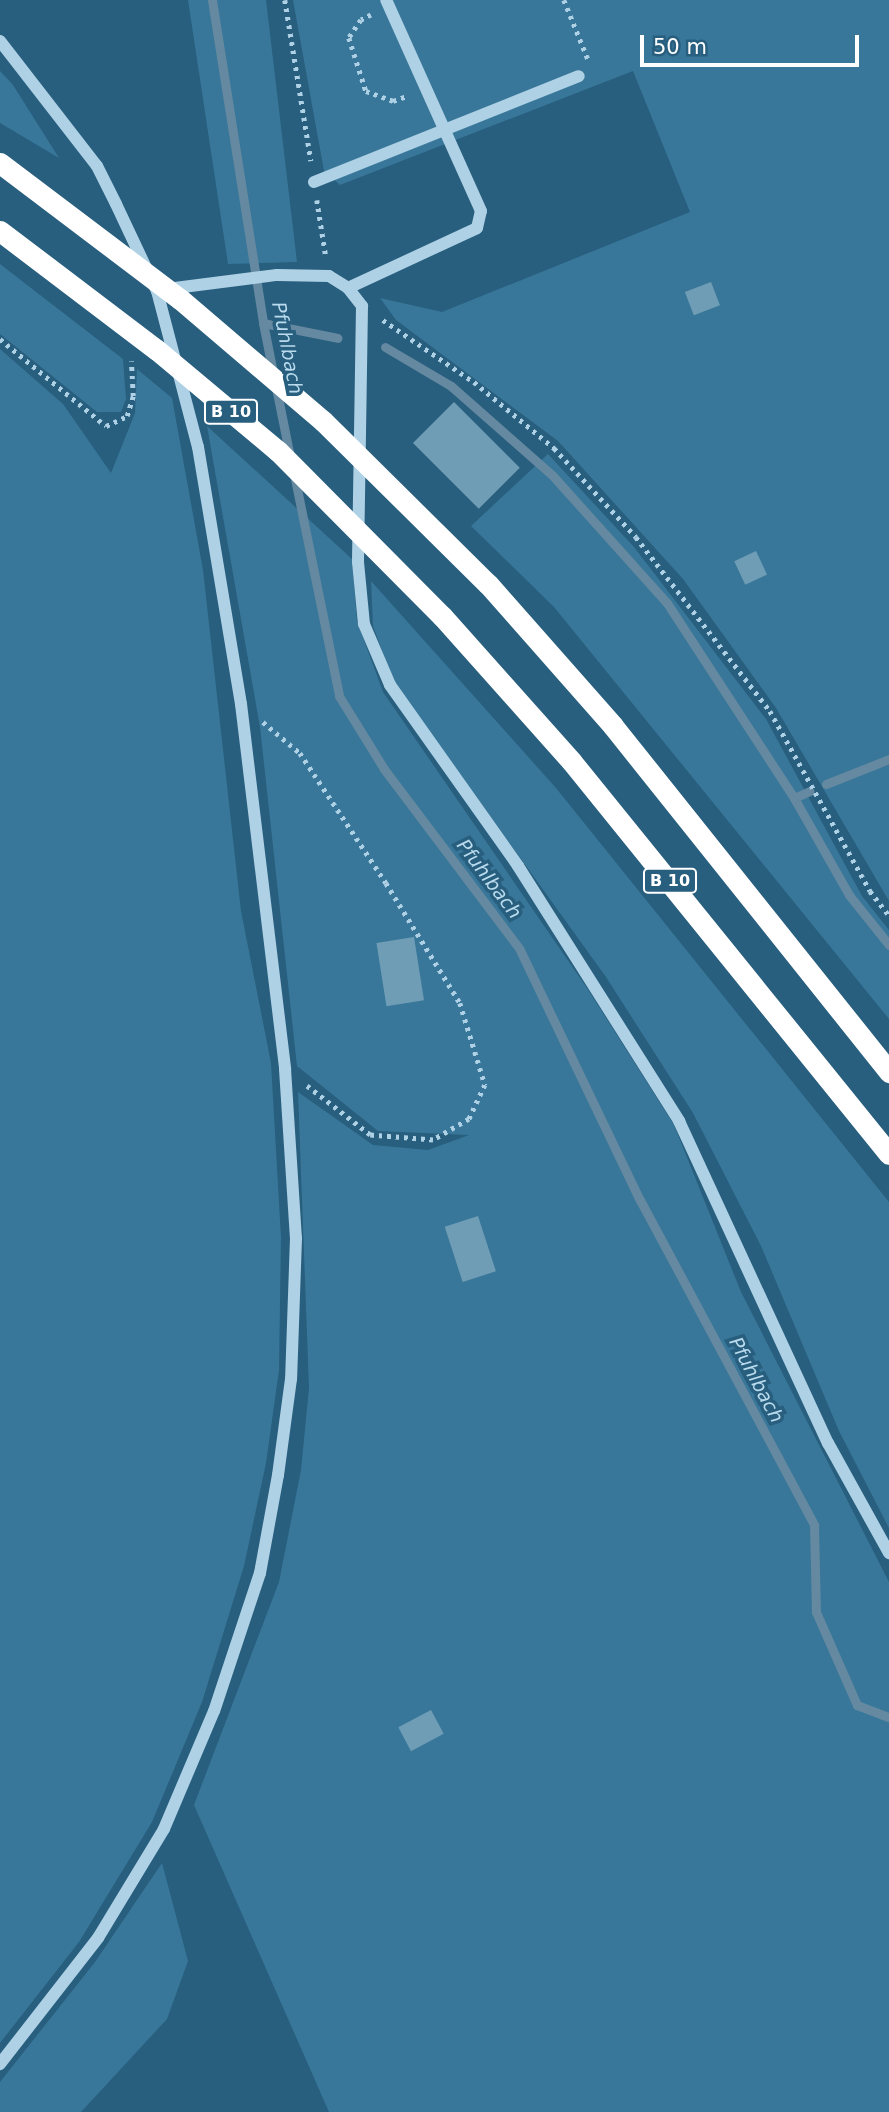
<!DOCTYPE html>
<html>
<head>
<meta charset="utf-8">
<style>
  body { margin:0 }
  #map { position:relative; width:889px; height:2112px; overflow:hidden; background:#285e7e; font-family:"DejaVu Sans",sans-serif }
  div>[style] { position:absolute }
  .green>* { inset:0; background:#387799 }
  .stream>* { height:9px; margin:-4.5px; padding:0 4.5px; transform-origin:4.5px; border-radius:4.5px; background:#6489a0 }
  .building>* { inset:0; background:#709db6; transform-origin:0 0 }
  .path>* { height:4.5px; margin-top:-2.25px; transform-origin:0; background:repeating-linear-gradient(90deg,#aed1e5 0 3.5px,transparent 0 8.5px) }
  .minor>* { height:12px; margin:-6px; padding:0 6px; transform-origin:6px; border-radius:6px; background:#aed1e5 }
  .highway>* { height:21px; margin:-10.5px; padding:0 10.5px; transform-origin:10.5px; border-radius:10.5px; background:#fff }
  .highway-bridge>* { height:21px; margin:-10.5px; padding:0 10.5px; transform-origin:10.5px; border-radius:10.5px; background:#fff }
  span { translate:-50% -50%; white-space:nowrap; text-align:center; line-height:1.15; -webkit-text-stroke:7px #285e7e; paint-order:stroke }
  .shield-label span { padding:2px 5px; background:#285e7e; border:2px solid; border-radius:5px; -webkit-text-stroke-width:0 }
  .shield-label { font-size:16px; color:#fff; font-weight:700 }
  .water-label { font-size:19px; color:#b9dbed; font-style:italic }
  .scale { position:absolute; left:640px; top:35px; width:219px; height:32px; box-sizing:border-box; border:4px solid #fff; border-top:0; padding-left:9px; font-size:21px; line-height:24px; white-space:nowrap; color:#fff; -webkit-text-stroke:5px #285e7e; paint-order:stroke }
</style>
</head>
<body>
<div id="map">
  <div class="green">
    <div style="clip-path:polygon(188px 0,266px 0,297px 262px,228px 264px)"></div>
    <div style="clip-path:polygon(293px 0,889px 0,889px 901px,776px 708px,683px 579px,558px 441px,396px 320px,380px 298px,442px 312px,690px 212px,633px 71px,340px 185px,324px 171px)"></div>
    <div style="clip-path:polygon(0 71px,13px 85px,59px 158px,0 123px)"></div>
    <div style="clip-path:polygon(0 264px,123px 359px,126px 399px,121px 412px,97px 412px,0 334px)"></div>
    <div style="clip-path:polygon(0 349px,63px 404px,111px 473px,135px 413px,137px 369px,172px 398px,203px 570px,241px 911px,271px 1063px,281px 1237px,279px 1370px,266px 1463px,244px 1566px,202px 1702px,152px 1822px,79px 1942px,0 2043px)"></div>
    <div style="clip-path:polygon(207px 426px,352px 559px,357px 621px,383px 692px,589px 991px,674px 1125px,741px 1292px,889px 1582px,889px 2112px,329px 2112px,194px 1805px,279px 1582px,301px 1470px,309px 1388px,298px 1092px,373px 1145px,428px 1150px,469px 1135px,378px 1131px,297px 1066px,260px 727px)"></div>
    <div style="clip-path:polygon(548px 454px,634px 547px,766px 719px,862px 896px,889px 930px,889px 1019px,554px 607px,471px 526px)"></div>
    <div style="clip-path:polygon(371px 581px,556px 788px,889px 1202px,889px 1528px,839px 1431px,761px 1246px,693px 1113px,606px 977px,394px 683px,373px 626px)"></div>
    <div style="clip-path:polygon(162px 1863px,188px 1961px,167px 2019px,81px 2112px,0 2112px,0 2082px,95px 1962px)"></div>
  </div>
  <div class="stream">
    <div style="left:212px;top:0;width:327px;rotate:81deg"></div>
    <div style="left:263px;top:323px;width:137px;rotate:78.6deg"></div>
    <div style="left:263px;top:323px;width:76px;rotate:11.3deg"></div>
    <div style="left:385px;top:347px;width:77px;rotate:30.6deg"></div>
    <div style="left:451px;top:386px;width:136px;rotate:41.4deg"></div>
    <div style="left:553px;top:476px;width:171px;rotate:48.1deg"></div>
    <div style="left:667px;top:603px;width:233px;rotate:56.9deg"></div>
    <div style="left:794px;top:798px;width:112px;rotate:60.4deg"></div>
    <div style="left:849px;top:895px;width:64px;rotate:51.3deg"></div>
    <div style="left:294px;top:474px;width:227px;rotate:78.5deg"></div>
    <div style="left:339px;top:696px;width:86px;rotate:58.3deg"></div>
    <div style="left:384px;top:769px;width:224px;rotate:53deg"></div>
    <div style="left:519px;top:948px;width:280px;rotate:64.4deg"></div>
    <div style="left:640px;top:1200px;width:369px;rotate:61.8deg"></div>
    <div style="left:814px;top:1525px;width:87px;rotate:88.7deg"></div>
    <div style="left:816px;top:1612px;width:102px;rotate:66.2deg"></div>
    <div style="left:857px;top:1705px;width:34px;rotate:21deg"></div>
    <div style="left:826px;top:784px;width:68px;rotate:-21.6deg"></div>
    <div style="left:794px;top:798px;width:17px;rotate:-24deg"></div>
  </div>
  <div class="building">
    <div style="left:711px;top:282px;width:25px;height:28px;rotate:69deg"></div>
    <div style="left:454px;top:402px;width:93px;height:58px;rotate:45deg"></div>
    <div style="left:756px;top:551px;width:26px;height:24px;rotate:65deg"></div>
    <div style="left:414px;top:937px;width:64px;height:38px;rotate:81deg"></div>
    <div style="left:478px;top:1216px;width:58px;height:35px;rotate:72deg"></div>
    <div style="left:431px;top:1710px;width:27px;height:37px;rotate:62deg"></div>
  </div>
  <div class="path">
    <div style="left:285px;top:0;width:163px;rotate:80.8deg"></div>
    <div style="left:564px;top:0;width:64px;rotate:67.9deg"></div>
    <div style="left:371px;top:15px;width:11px;rotate:153deg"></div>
    <div style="left:361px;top:20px;width:22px;rotate:124deg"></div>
    <div style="left:349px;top:38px;width:56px;rotate:72.2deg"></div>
    <div style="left:366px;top:91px;width:29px;rotate:20deg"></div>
    <div style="left:393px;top:101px;width:15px;rotate:-20deg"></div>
    <div style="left:317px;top:200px;width:58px;rotate:81deg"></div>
    <div style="left:383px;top:320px;width:110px;rotate:34.3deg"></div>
    <div style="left:474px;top:382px;width:104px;rotate:39.5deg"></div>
    <div style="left:554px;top:448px;width:121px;rotate:47.3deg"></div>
    <div style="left:636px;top:537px;width:220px;rotate:52.4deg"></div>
    <div style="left:770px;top:711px;width:206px;rotate:60.9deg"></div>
    <div style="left:870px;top:891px;width:31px;rotate:52deg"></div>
    <div style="left:0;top:339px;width:137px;rotate:39.4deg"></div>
    <div style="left:106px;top:426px;width:23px;rotate:-25deg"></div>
    <div style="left:127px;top:416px;width:21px;rotate:-73deg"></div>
    <div style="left:133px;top:396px;width:35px;rotate:-93deg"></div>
    <div style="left:263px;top:722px;width:48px;rotate:40deg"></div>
    <div style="left:300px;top:753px;width:156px;rotate:56.5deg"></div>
    <div style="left:386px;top:883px;width:141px;rotate:58.3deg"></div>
    <div style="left:460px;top:1003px;width:86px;rotate:73deg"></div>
    <div style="left:485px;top:1085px;width:38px;rotate:115deg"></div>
    <div style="left:469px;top:1119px;width:42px;rotate:149.7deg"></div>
    <div style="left:433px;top:1140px;width:63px;rotate:-175.5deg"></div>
    <div style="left:370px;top:1135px;width:80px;rotate:-142.1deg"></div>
  </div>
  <div class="minor">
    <div style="left:0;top:41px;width:158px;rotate:52.2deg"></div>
    <div style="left:97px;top:166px;width:42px;rotate:63.4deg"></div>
    <div style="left:116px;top:204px;width:96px;rotate:64.8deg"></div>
    <div style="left:157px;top:291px;width:161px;rotate:75.3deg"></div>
    <div style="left:198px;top:447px;width:261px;rotate:80.5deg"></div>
    <div style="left:241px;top:704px;width:368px;rotate:83.1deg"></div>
    <div style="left:285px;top:1069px;width:169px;rotate:86.3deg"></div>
    <div style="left:296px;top:1238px;width:141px;rotate:92deg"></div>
    <div style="left:291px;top:1379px;width:97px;rotate:97.7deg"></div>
    <div style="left:278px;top:1475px;width:100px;rotate:100.4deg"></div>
    <div style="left:260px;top:1573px;width:145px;rotate:108.4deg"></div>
    <div style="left:214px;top:1711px;width:128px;rotate:113deg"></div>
    <div style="left:164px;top:1829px;width:127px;rotate:121.2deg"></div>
    <div style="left:98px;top:1938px;width:160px;rotate:127.9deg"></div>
    <div style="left:314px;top:182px;width:285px;rotate:-21.8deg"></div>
    <div style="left:348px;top:288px;width:142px;rotate:-24.9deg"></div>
    <div style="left:477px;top:228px;width:17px;rotate:-77deg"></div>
    <div style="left:481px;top:211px;width:231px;rotate:-114.2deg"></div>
    <div style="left:167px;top:289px;width:111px;rotate:-7.3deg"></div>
    <div style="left:277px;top:275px;width:52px;rotate:1.1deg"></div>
    <div style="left:329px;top:276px;width:22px;rotate:32deg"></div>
    <div style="left:348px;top:288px;width:23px;rotate:52deg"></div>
    <div style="left:362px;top:306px;width:256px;rotate:90.9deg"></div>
    <div style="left:358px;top:562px;width:62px;rotate:84.5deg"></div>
    <div style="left:364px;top:624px;width:66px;rotate:66.9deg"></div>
    <div style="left:390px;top:685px;width:222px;rotate:54.7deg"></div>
    <div style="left:518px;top:866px;width:302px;rotate:57.7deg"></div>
    <div style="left:679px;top:1121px;width:355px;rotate:65.2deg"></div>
    <div style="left:828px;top:1443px;width:126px;rotate:61deg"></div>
  </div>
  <div class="highway">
    <div style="left:488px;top:584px;width:189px;rotate:48.6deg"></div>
    <div style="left:613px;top:726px;width:443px;rotate:51.4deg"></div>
    <div style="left:442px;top:616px;width:195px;rotate:48.3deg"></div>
    <div style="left:572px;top:762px;width:504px;rotate:51.04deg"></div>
  </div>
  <div class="highway-bridge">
    <div style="left:0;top:163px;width:226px;rotate:37.1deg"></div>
    <div style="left:180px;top:299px;width:188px;rotate:40.5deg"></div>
    <div style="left:323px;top:421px;width:232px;rotate:44.7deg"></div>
    <div style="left:0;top:231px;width:197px;rotate:37.2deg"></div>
    <div style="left:157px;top:350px;width:158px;rotate:39.9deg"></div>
    <div style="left:278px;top:451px;width:233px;rotate:45.2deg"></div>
  </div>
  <div class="shield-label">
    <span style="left:231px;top:412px">B 10</span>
    <span style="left:670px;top:881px">B 10</span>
  </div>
  <div class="water-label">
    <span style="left:287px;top:348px;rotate:79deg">Pfuhlbach</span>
    <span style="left:489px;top:879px;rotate:53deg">Pfuhlbach</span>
    <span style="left:756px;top:1380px;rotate:62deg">Pfuhlbach</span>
  </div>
  <div class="scale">50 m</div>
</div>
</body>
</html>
